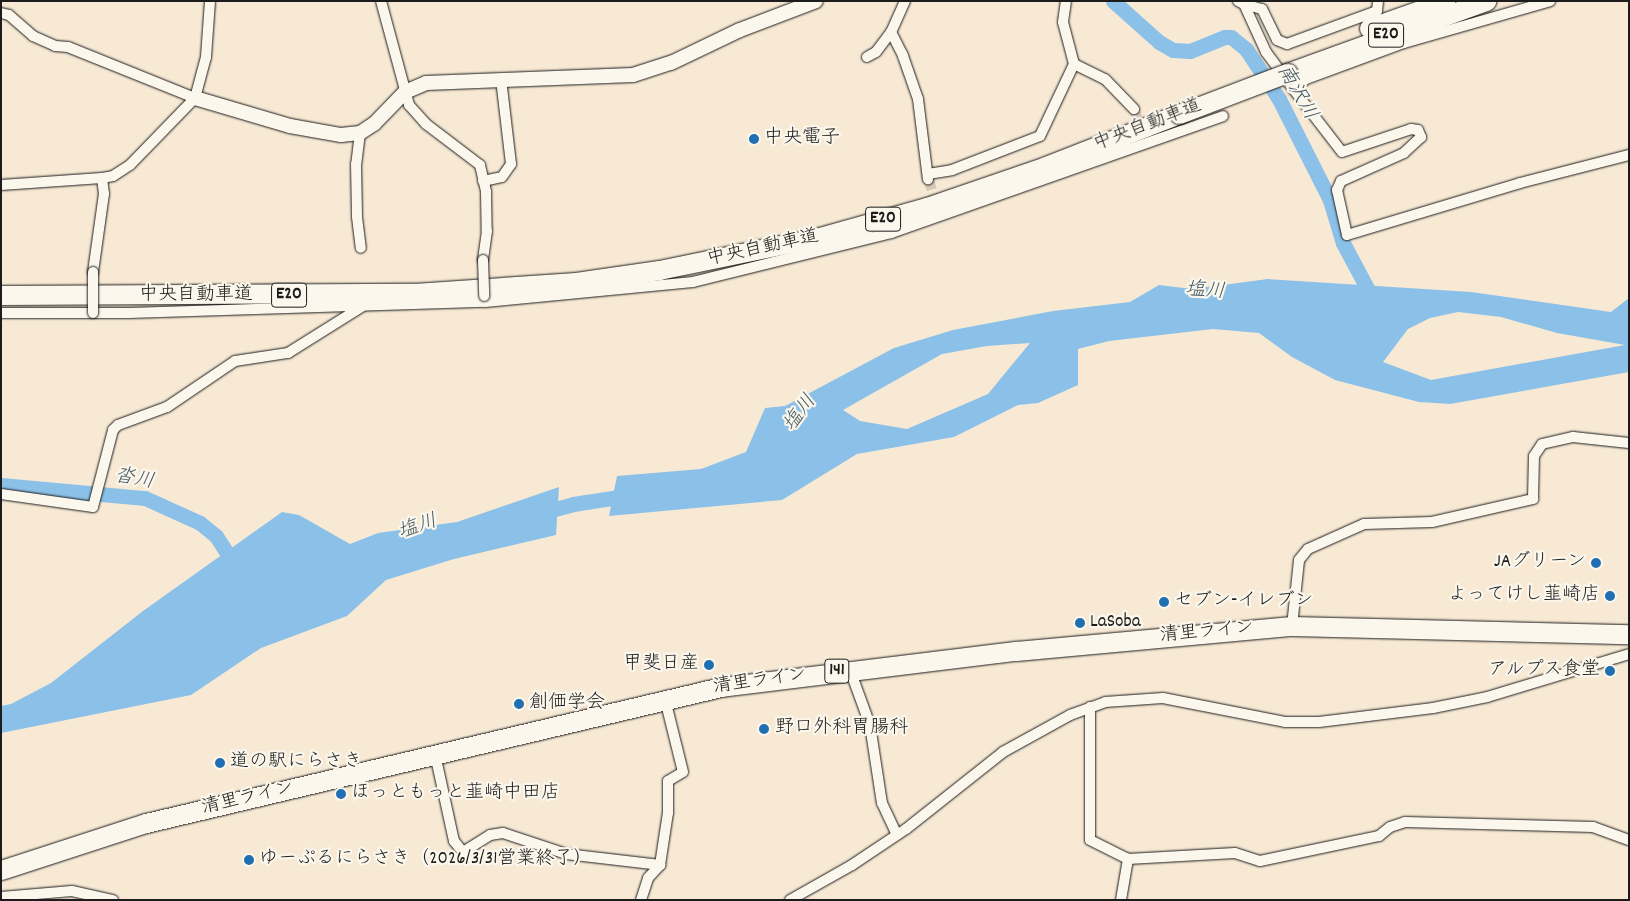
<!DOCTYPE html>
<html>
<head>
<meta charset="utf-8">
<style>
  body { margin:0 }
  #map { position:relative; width:1630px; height:901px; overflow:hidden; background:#f7e9d4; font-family:Dekko,"Klee One",sans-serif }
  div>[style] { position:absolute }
  .water>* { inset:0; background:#8bc1e9 }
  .river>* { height:15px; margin:-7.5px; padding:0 7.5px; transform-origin:7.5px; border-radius:7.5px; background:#8bc1e9 }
  .street-tunnel>* { height:10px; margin-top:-5px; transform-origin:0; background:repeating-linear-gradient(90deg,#d6cab8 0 10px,transparent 0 15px) }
  .roads { filter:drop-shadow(0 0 1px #1c1c1c) drop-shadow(0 0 1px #1c1c1c) }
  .street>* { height:10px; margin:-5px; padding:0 5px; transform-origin:5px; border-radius:5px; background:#fbf7ec }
  .secondary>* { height:14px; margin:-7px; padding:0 7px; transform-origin:7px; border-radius:7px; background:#fbf7ec }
  .highway>* { height:19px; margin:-9.5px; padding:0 9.5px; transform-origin:9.5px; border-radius:9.5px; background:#fbf7ec }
  .bridges { filter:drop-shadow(0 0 1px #1c1c1c) drop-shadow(0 0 1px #1c1c1c) }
  .street-bridge>* { height:10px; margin:-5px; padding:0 5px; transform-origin:5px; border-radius:5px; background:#fbf7ec }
  .highway-bridge>* { height:19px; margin:-9.5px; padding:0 9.5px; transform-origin:9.5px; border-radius:9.5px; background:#fbf7ec }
  .dots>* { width:14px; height:14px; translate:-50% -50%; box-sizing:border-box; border:2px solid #fbf7ec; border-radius:50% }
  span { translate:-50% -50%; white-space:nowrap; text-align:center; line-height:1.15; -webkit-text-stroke:4.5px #fbf7ec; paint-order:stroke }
  .shield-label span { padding:1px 4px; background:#fbf7ec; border:1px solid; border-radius:4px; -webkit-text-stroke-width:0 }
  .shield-label { font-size:18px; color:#1c1c1c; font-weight:700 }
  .street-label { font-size:19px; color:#1c1c1c }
  .poi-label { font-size:19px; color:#1c1c1c }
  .left { translate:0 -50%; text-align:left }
  .right { translate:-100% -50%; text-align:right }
  .water-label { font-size:20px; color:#435664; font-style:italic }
  .frame { position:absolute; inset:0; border:2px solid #1c1c1c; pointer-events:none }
</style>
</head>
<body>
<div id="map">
  <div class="water">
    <div style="clip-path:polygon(evenodd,1268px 279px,1471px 292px,1611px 312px,1629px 298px,1629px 372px,1450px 404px,1419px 402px,1335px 380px,1292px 357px,1259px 333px,1213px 329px,1109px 341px,1078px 349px,1078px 385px,1038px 403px,1018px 405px,954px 437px,857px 454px,782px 500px,609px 516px,617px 476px,701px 469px,746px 452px,765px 408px,785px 406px,894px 348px,953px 330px,1053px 311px,1130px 302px,1159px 285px,1192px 289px,1268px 279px,1458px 312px,1501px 317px,1557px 333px,1625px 345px,1431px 380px,1383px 362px,1408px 329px,1430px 318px,1458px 312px,1268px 279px,1030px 343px,988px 394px,907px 429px,860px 421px,843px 410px,942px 354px,987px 346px,1030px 343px)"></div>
    <div style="clip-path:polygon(559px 487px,556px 535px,454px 559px,386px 580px,347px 616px,261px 648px,191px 695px,1px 733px,1px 706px,11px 704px,51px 683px,143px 611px,282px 512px,299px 515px,350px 544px,378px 533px,457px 522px)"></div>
  </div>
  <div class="river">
    <div style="left:1113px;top:1px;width:62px;rotate:41.7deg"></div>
    <div style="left:1159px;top:42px;width:16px;rotate:30deg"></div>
    <div style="left:1173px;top:50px;width:17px;rotate:3deg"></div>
    <div style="left:1190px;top:51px;width:38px;rotate:-22deg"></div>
    <div style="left:1225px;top:37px;width:6px"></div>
    <div style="left:1231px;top:37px;width:19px;rotate:39deg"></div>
    <div style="left:1246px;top:49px;width:60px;rotate:56.6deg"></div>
    <div style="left:1279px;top:99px;width:113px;rotate:63.2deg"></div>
    <div style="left:1330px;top:200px;width:45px;rotate:73.2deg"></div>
    <div style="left:1343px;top:243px;width:66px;rotate:61.9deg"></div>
    <div style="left:1px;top:485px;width:145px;rotate:5.2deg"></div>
    <div style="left:145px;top:498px;width:60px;rotate:24.4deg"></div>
    <div style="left:200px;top:523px;width:21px;rotate:39deg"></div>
    <div style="left:216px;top:536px;width:35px;rotate:57deg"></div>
    <div style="left:540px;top:513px;width:34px;rotate:-15deg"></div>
    <div style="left:573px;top:504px;width:60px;rotate:-8.7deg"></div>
  </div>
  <div class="street-tunnel">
    <div style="left:1134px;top:109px;width:39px;rotate:69deg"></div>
    <div style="left:929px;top:180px;width:29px;rotate:74deg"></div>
  </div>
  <div class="roads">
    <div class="street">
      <div style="left:381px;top:1px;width:108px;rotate:74.9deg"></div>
      <div style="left:409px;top:105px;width:25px;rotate:48deg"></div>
      <div style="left:426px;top:124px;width:68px;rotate:37.2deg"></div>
      <div style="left:480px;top:165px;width:28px;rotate:77deg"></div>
      <div style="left:486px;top:192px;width:39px;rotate:89deg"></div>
      <div style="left:487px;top:231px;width:29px;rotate:98deg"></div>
      <div style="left:905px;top:1px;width:34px;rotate:114deg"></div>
      <div style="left:891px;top:32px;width:27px;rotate:63deg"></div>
      <div style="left:903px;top:56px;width:46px;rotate:70.8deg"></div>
      <div style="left:918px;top:99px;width:81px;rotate:82.9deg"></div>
      <div style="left:1238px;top:1px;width:7px;rotate:27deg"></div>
      <div style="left:1244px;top:4px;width:53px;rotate:65.4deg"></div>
      <div style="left:1266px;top:52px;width:47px;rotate:53.6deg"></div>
      <div style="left:1294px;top:90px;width:16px;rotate:-43deg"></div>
      <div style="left:1306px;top:79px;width:104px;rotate:-20.2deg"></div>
      <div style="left:1404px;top:43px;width:152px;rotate:-16deg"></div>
      <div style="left:1244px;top:4px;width:19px;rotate:16deg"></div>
      <div style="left:1262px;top:9px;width:34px;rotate:64deg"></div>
      <div style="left:1277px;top:40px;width:11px;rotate:22deg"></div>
      <div style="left:1287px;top:44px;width:96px;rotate:-20.1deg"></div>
      <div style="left:1377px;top:11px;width:10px;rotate:-84deg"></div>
      <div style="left:1px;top:13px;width:8px;rotate:14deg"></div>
      <div style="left:9px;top:15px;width:32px;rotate:41deg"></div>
      <div style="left:33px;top:36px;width:24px;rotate:24deg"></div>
      <div style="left:55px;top:46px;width:13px;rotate:4deg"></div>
      <div style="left:68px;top:47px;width:137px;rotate:21.9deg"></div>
      <div style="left:867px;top:57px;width:10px;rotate:-29deg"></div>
      <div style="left:876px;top:52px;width:25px;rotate:-53deg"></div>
      <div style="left:1074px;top:64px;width:34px;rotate:26deg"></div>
      <div style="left:1105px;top:79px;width:42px;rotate:46deg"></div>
      <div style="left:1294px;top:90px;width:78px;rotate:52.3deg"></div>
      <div style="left:1342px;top:152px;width:73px;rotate:-18.4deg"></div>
      <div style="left:1411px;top:129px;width:7px;rotate:8deg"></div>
      <div style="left:1418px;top:130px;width:8px;rotate:67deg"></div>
      <div style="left:1421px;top:137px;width:23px;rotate:137deg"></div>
      <div style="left:1404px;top:153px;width:69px;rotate:156deg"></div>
      <div style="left:1341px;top:181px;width:10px;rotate:114deg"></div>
      <div style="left:1337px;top:190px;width:46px;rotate:77.5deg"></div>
      <div style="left:1347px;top:235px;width:181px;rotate:-16.7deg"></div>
      <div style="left:1520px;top:183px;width:113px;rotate:-14.4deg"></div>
      <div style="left:360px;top:133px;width:31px;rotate:97deg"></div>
      <div style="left:356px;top:164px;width:53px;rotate:88.9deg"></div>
      <div style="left:357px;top:217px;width:31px;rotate:83deg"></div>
      <div style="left:928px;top:174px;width:24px;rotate:-9deg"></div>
      <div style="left:952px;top:170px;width:94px;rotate:-21.1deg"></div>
      <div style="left:1040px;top:136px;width:80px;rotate:-64.7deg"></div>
      <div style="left:1074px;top:64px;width:43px;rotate:-104.7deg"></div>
      <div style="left:1063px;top:22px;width:21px;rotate:-82deg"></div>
      <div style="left:483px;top:181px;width:19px;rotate:-12deg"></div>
      <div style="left:502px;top:177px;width:16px;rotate:-55deg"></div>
      <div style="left:511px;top:164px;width:86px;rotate:-96.7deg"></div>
      <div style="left:1px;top:185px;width:101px;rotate:-4deg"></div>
      <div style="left:102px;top:178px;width:11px;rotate:-10deg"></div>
      <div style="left:113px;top:176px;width:20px;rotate:-33deg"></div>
      <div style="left:130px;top:165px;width:93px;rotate:-45.9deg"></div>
      <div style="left:195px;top:98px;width:42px;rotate:-75deg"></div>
      <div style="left:206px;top:57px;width:56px;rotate:-85.9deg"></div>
      <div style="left:93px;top:272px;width:79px;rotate:-82deg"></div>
      <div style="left:104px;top:194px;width:16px;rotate:-97deg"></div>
      <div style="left:1px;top:313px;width:128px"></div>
      <div style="left:129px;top:313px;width:356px;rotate:-1.8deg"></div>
      <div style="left:485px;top:302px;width:209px;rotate:-5.5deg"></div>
      <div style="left:693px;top:282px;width:204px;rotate:-13.9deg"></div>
      <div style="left:891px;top:233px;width:352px;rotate:-19.4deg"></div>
      <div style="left:1px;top:494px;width:93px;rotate:8deg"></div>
      <div style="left:93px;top:507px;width:80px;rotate:-75.4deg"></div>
      <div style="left:113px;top:430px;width:7px;rotate:-45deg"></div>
      <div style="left:118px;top:425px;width:52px;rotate:-20.2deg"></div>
      <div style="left:167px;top:407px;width:82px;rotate:-34.1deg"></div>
      <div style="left:235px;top:361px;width:54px;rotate:-8.6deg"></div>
      <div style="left:288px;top:353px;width:89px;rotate:-32.1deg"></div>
      <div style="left:1292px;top:626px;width:66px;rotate:-83.9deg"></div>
      <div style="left:1299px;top:560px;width:14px;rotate:-51deg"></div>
      <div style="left:1308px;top:549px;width:61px;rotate:-24.1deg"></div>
      <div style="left:1364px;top:524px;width:68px;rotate:-1.7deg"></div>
      <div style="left:1432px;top:522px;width:104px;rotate:-12.8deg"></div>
      <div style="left:1533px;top:499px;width:43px;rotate:-88.7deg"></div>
      <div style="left:1534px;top:456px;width:14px;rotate:-56deg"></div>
      <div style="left:1542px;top:444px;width:32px;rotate:-13deg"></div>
      <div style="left:1573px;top:437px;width:56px;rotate:6.1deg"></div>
      <div style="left:850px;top:670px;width:59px;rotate:70deg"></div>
      <div style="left:870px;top:725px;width:79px;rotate:81.3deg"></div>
      <div style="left:882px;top:803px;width:35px;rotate:65deg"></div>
      <div style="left:1090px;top:707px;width:133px;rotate:90deg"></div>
      <div style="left:1090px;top:840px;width:42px;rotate:26.6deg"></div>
      <div style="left:1128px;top:859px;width:107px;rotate:-3.2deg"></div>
      <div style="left:1235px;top:853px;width:26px;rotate:18deg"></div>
      <div style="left:1260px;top:861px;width:122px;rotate:-11.9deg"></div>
      <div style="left:1379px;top:836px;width:14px;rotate:-39deg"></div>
      <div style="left:1390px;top:827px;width:16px;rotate:-18deg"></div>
      <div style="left:1405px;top:822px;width:188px;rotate:1.5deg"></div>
      <div style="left:1593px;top:827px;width:38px;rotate:20deg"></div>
      <div style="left:435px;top:754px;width:89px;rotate:77.7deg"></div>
      <div style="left:454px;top:841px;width:14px;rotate:51deg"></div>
      <div style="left:463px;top:852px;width:32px;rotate:-32deg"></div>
      <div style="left:490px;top:835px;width:13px;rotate:-9deg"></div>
      <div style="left:503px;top:833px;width:66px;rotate:18.4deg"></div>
      <div style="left:566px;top:854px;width:95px;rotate:6.7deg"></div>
      <div style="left:1px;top:897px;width:71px;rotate:-4.8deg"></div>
      <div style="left:72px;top:891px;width:42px;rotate:12.4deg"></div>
      <div style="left:641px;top:900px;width:23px;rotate:-72deg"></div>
      <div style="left:648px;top:878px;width:18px;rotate:-47deg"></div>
      <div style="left:660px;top:865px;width:53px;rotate:-81.3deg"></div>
      <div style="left:668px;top:813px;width:32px;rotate:-90deg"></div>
      <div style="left:668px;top:781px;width:17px;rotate:-31deg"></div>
      <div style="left:683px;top:772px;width:75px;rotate:-103.9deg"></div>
      <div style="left:790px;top:900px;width:71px;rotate:-29.4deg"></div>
      <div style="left:852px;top:865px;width:65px;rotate:-33.7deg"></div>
      <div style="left:906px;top:829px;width:124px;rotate:-38.4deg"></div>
      <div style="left:1003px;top:752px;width:77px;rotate:-28.9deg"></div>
      <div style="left:1070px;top:715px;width:37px;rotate:-20deg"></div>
      <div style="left:1105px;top:702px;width:58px;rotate:-3.9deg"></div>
      <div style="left:1163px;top:698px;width:124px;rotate:11.1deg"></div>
      <div style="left:1285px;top:722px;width:34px"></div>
      <div style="left:1319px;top:722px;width:115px;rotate:-7deg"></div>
      <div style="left:1433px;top:708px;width:55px;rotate:-11.5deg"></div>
      <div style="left:1487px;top:697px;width:148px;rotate:-16.8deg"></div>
      <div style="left:1121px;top:900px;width:42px;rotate:-80.3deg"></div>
    </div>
    <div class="secondary">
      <div style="left:195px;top:98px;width:99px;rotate:16.4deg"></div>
      <div style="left:290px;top:126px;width:52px;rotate:10deg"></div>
      <div style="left:341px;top:135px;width:19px;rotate:-6deg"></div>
      <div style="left:360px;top:133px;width:17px;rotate:-33deg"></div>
      <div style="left:374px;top:124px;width:45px;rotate:-45.9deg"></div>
      <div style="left:405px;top:92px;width:23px;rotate:-23deg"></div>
      <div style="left:426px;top:83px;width:207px;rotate:-2.2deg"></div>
      <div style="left:633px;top:75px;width:40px;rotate:-18deg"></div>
      <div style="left:671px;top:63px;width:76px;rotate:-25.6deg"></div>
      <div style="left:740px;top:30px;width:81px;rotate:-20.9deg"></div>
    </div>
    <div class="highway">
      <div style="left:1369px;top:28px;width:81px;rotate:-19.6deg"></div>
      <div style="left:1287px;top:73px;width:212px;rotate:-19.9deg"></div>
      <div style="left:1px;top:295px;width:413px;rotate:-0.3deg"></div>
      <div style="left:414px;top:293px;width:162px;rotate:-3.9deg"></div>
      <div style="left:576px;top:282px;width:84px;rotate:-8.2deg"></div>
      <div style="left:659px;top:270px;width:164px;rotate:-11.6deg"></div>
      <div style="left:820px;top:237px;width:111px;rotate:-15.7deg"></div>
      <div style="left:927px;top:207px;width:126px;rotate:-19deg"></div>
      <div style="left:1046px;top:166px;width:143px;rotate:-21.4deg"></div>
      <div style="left:1px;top:870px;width:152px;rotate:-18deg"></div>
      <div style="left:146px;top:823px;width:591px;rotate:-13.31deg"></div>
      <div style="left:721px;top:687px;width:297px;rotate:-7deg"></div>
      <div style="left:1016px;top:651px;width:277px;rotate:-5.2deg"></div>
      <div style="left:1292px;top:626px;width:337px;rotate:1.4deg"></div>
    </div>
  </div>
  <div class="bridges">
    <div class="street-bridge">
      <div style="left:483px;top:260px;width:36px;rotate:88deg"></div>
      <div style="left:93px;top:272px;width:41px;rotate:90deg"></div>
    </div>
    <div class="highway-bridge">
      <div style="left:1179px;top:114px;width:116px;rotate:-20.8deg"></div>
    </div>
  </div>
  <div class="dots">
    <div style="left:754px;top:139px;background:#1f6fb2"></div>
    <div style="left:1596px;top:563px;background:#1f6fb2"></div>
    <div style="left:1610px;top:596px;background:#1f6fb2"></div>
    <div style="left:1164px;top:602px;background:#1f6fb2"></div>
    <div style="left:1080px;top:623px;background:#1f6fb2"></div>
    <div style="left:709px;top:665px;background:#1f6fb2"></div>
    <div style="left:1610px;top:671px;background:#1f6fb2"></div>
    <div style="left:519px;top:704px;background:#1f6fb2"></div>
    <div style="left:764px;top:729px;background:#1f6fb2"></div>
    <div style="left:220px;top:763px;background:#1f6fb2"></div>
    <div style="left:341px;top:794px;background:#1f6fb2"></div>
    <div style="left:249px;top:860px;background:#1f6fb2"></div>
  </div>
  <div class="shield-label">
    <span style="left:1386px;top:35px">E20</span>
    <span style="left:883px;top:219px">E20</span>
    <span style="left:289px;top:295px">E20</span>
    <span style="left:837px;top:671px">141</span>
  </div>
  <div class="street-label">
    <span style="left:1148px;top:126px;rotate:-21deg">中央自動車道</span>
    <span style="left:763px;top:249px;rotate:-12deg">中央自動車道</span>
    <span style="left:196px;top:296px">中央自動車道</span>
    <span style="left:1207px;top:633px;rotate:-5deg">清里ライン</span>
    <span style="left:760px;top:682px;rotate:-8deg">清里ライン</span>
    <span style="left:248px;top:799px;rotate:-13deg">清里ライン</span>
  </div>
  <div class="poi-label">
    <span class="left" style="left:764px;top:139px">中央電子</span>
    <span class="right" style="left:1586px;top:563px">JAグリーン</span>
    <span class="right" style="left:1600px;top:596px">よってけし韮崎店</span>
    <span class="left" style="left:1174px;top:602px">セブン-イレブン</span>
    <span class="left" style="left:1090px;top:623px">LaSoba</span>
    <span class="right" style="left:699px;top:665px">甲斐日産</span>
    <span class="right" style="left:1600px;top:671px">アルプス食堂</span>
    <span class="left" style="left:529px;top:704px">創価学会</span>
    <span class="left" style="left:775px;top:729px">野口外科胃腸科</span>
    <span class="left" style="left:230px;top:763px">道の駅にらさき</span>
    <span class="left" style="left:351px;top:794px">ほっともっと韮崎中田店</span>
    <span class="left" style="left:259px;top:860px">ゆーぷるにらさき（2026/3/31営業終了）</span>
  </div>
  <div class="water-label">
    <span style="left:1296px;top:93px;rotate:60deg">南沢川</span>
    <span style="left:1205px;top:292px;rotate:4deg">塩川</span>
    <span style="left:801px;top:414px;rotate:-53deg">塩川</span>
    <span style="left:134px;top:480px;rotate:10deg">沓川</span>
    <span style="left:418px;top:528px;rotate:-19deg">塩川</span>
  </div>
  <div class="frame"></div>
</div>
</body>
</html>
